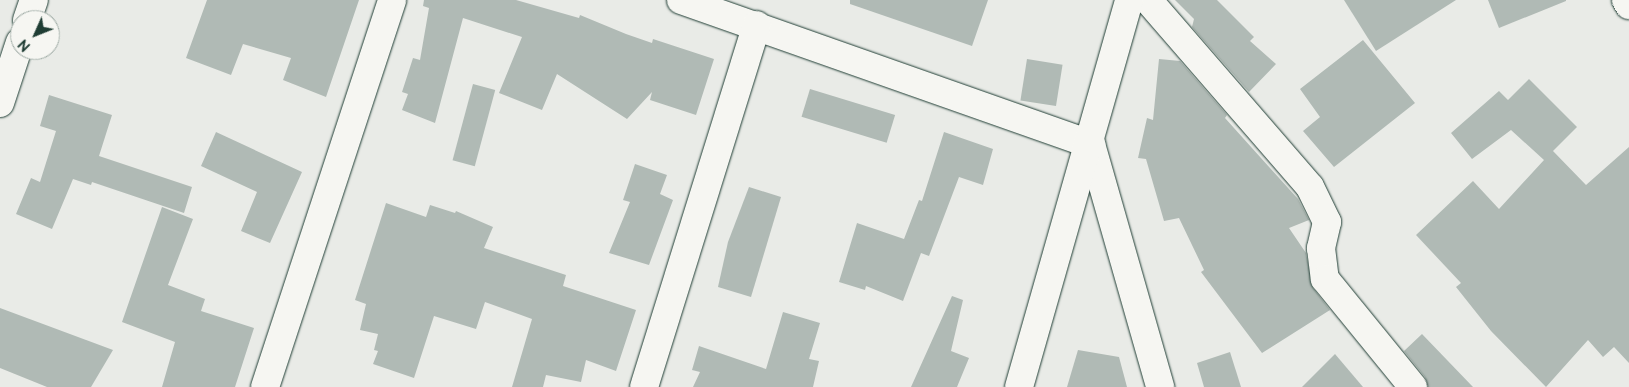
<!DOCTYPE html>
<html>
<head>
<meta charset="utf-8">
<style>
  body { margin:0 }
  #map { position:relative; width:1629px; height:387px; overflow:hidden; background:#e9ebe7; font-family:"Balsamiq Sans",sans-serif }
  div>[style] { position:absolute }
  .building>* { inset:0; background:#b0bab5; transform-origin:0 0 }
  .roads { filter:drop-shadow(0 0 1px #1f3d34) drop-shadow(0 0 1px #1f3d34) }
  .street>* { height:28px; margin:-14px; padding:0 14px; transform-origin:14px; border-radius:14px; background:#f6f6f2 }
  .primary>* { height:28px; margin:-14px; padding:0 14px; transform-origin:14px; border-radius:14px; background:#f6f6f2 }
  span { translate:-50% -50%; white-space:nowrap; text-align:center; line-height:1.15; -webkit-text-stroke:5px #f6f6f2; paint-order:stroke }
  .north { position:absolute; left:10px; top:10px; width:50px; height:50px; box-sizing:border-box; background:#f6f6f2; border:1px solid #a0aca6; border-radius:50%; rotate:226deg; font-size:14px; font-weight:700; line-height:20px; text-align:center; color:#1f3d34 }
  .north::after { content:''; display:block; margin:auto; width:18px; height:22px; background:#1f3d34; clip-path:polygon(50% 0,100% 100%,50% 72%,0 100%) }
</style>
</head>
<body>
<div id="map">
  <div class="building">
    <div style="clip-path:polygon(207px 0,359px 0,326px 97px,283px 80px,291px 58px,243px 44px,231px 75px,186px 58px)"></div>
    <div style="clip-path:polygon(424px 0,516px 0,579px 18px,580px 15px,626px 34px,652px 43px,653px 39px,714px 59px,696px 115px,650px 100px,652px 92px,627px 119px,557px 74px,542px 110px,499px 93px,522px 37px,463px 18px,435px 123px,402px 110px,408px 94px,402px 92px,413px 58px,420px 60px,429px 8px,423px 6px)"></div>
    <div style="clip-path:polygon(850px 0,988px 0,972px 46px,850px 4px)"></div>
    <div style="clip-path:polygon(1175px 0,1217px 0,1254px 37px,1250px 41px,1276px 64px,1249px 92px,1192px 27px,1194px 19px)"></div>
    <div style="clip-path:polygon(1344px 0,1456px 0,1376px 51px)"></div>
    <div style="clip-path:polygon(1488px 0,1566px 0,1566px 1px,1499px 28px)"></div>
    <div style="clip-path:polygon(1363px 40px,1415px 103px,1334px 167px,1303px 131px,1320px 117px,1300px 89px)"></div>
    <div style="left:1027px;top:59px;width:36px;height:42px;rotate:9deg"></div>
    <div style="clip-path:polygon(1159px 59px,1180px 61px,1227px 115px,1225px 118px,1298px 199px,1309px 220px,1289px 228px,1306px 253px,1313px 288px,1330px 310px,1262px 353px,1201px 272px,1204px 270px,1179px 218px,1164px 221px,1146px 159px,1138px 158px,1147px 118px,1153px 120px)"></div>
    <div style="clip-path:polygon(1529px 79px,1577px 127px,1553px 151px,1586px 185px,1629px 147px,1629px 363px,1614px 347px,1603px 357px,1588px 340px,1546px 387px,1491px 331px,1456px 287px,1461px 283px,1416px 235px,1473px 181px,1499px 209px,1544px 160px,1511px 130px,1472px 159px,1451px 133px,1499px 91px,1508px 100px)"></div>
    <div style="left:473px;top:84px;width:23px;height:79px;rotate:15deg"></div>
    <div style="left:810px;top:89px;width:89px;height:29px;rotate:17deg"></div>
    <div style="clip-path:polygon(49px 95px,112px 115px,99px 156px,192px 187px,184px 213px,92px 182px,91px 185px,73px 179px,52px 229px,16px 214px,31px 178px,40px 182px,56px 131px,40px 126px)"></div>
    <div style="clip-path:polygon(216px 132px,302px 172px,270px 243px,241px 231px,257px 192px,201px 166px)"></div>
    <div style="clip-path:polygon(944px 132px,993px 149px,983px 185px,959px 177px,929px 256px,921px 253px,903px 301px,866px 286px,865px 290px,839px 282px,857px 223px,904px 239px,919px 200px,922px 201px)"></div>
    <div style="clip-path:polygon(635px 164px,667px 175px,660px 194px,673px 200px,649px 265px,609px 253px,630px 202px,623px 200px)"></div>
    <div style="clip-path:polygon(749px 187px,781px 197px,751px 297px,718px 287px,728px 242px)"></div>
    <div style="clip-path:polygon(386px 203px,426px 217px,430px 205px,455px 213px,456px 211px,493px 227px,484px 248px,566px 275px,563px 286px,636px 310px,616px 371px,586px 360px,581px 382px,546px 375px,543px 387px,512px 387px,532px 319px,485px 302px,476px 329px,434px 316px,414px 378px,373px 364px,378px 351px,374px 350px,378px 334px,360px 330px,366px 304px,355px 300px)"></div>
    <div style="clip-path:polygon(162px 207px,193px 219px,168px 285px,205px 299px,201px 311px,254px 328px,235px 387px,162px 387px,175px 342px,122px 322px)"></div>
    <div style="clip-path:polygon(952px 296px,963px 300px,951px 351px,969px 358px,957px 387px,911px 387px)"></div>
    <div style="clip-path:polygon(0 308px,113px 350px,91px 387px,47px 387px,0 368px)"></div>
    <div style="clip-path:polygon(783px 312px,820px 323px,809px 359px,819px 361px,813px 387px,693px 387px,700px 372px,692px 370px,699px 346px,766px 369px)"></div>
    <div style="clip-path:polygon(1422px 334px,1473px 387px,1428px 387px,1425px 377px,1404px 351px)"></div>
    <div style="clip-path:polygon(1078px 350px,1119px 357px,1127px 387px,1067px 387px)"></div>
    <div style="clip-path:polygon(1230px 352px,1241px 387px,1204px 387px,1197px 363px)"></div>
    <div style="clip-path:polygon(1335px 354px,1363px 387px,1302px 387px)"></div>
  </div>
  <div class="roads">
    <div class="street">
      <div style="left:681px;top:0;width:435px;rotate:19.4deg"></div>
      <div style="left:1091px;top:144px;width:253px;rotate:74.1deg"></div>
      <div style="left:1148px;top:0;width:247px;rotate:49.1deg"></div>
      <div style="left:1310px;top:187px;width:39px;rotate:64deg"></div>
      <div style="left:1327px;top:222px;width:27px;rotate:103deg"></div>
      <div style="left:1321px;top:248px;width:31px;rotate:83deg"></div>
      <div style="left:1325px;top:279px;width:139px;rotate:50.8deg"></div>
      <div style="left:1626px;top:0;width:6px;rotate:59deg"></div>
      <div style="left:27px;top:20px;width:21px;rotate:-71deg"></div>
      <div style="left:0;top:103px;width:64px;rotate:-71.8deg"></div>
      <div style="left:265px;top:387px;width:407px;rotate:-71.8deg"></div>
      <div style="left:644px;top:387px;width:379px;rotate:-72.7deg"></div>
    </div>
    <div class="primary">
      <div style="left:1019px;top:387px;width:402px;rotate:-74.1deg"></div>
    </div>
  </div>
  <div class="north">N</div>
</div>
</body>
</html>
